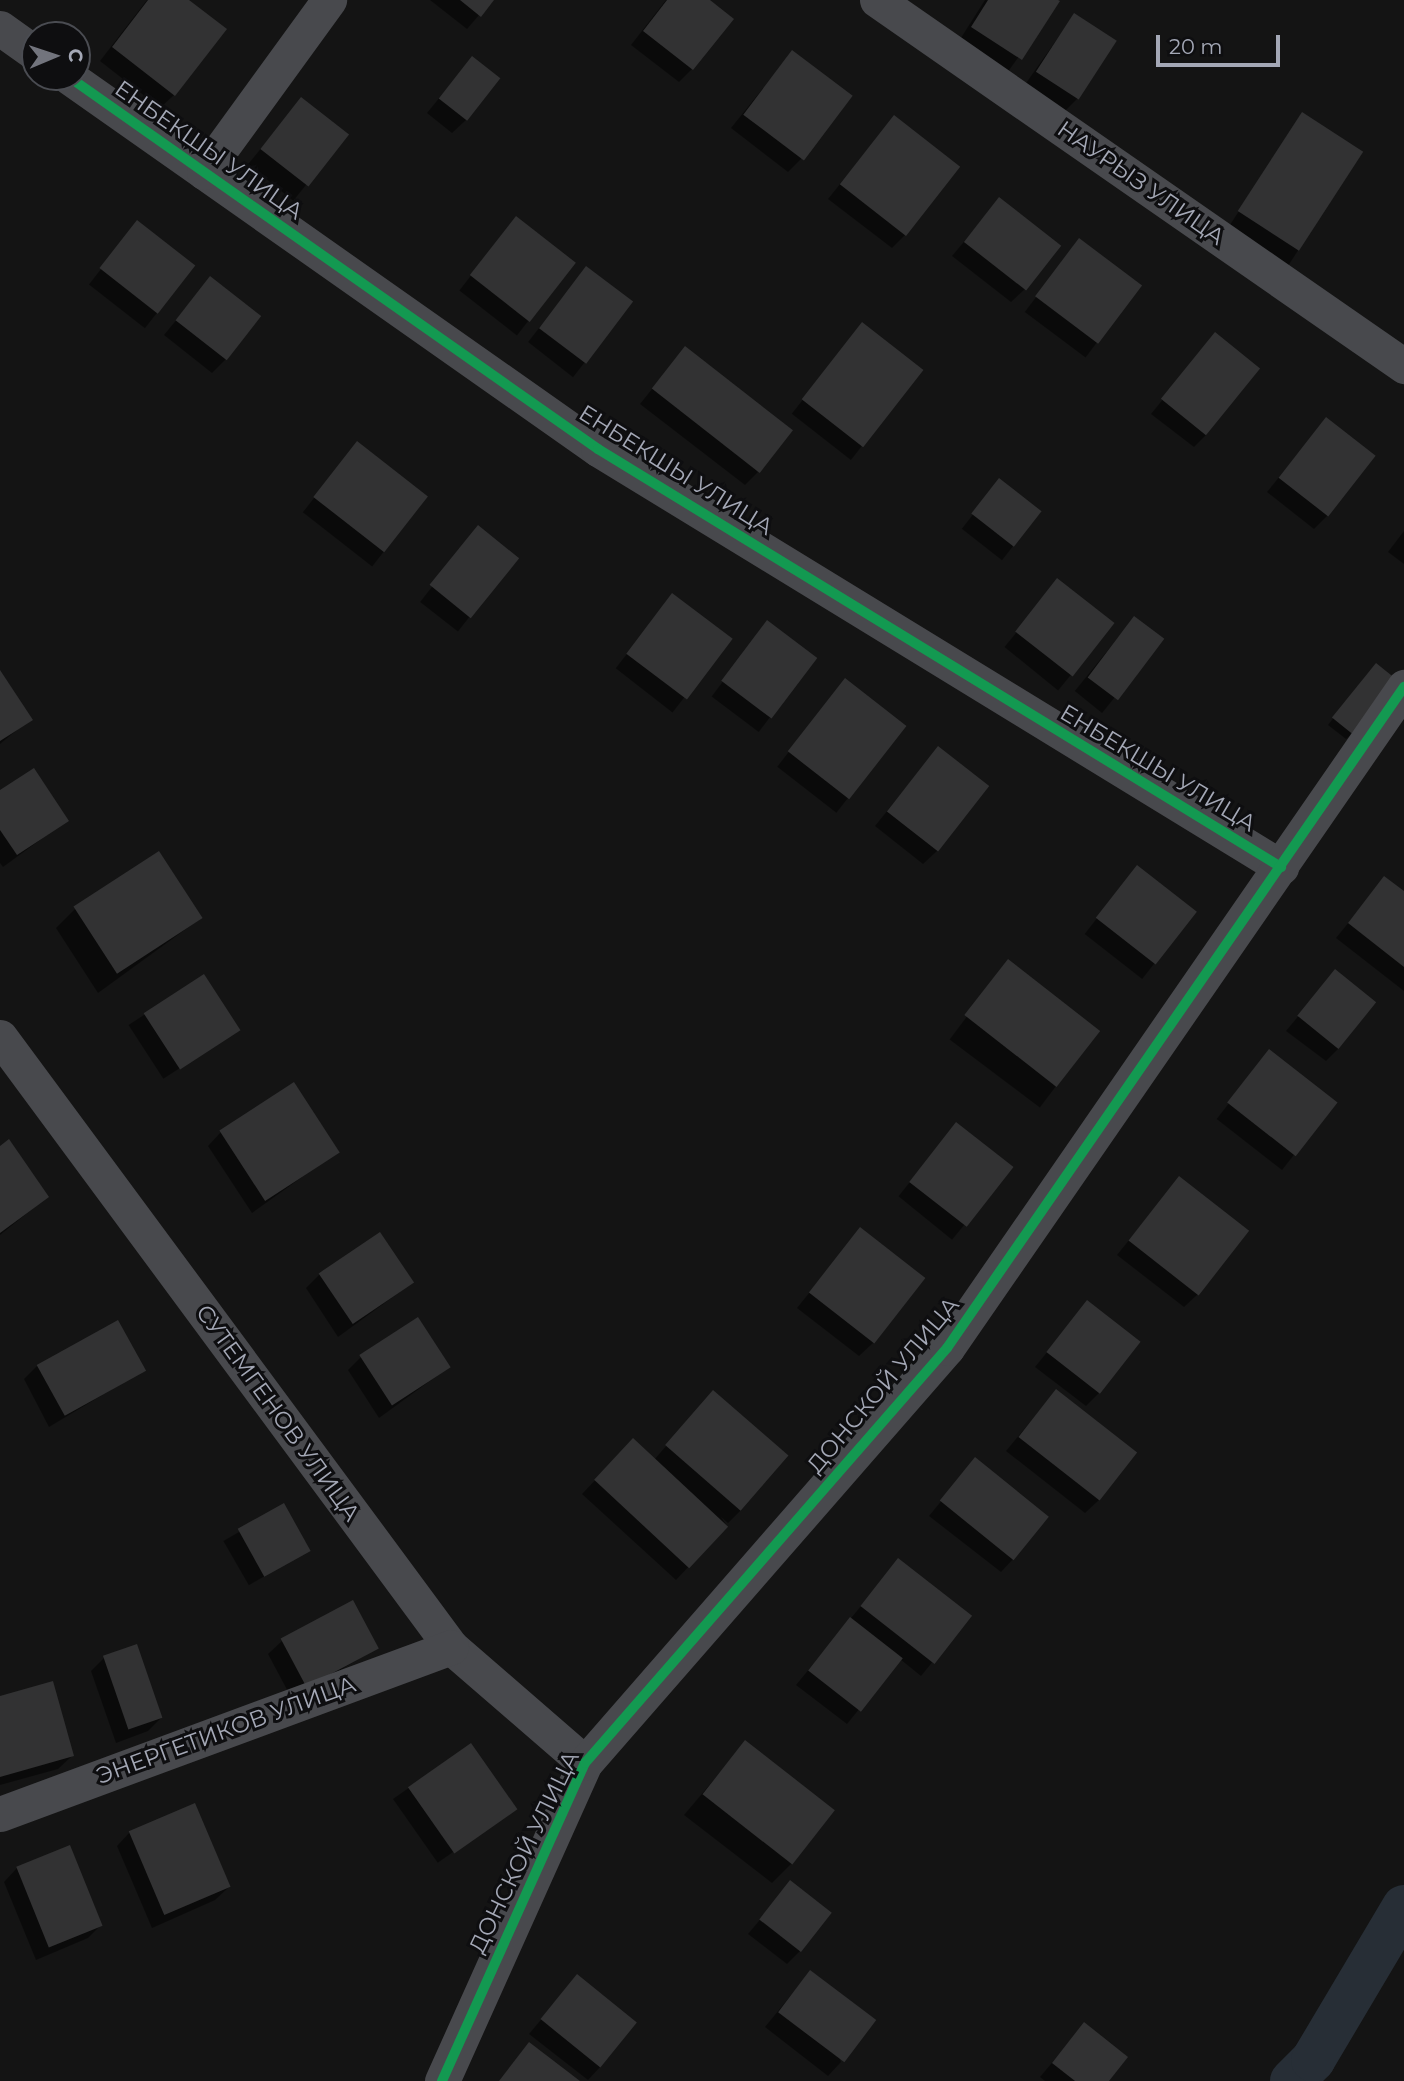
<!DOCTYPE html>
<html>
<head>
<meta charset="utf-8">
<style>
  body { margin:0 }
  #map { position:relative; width:1404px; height:2081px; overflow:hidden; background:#141414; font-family:Montserrat,sans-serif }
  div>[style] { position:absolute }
  .shadow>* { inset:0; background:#0007; transform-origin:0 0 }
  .canal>* { height:44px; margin:-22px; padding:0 22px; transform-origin:22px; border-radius:22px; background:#272e36 }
  .building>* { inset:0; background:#323233; transform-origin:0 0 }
  .street>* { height:35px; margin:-17.5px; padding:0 17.5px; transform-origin:17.5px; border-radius:17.5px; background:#48494d }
  .cycleway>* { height:10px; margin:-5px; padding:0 5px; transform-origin:5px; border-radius:5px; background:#139951 }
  span { translate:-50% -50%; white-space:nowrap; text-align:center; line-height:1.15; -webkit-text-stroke:6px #0e0e10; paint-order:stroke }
  .street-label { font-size:23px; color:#a4a8b6 }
  .north { position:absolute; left:21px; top:21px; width:70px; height:70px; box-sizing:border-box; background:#0e0e10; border:2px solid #4a4c52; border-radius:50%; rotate:88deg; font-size:19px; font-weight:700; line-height:28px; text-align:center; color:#a4a8b6 }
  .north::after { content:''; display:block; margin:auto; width:24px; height:32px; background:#72747d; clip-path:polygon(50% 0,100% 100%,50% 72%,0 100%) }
  .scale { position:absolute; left:1156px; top:35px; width:124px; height:32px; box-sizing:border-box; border:4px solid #a4a8b6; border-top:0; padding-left:9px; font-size:21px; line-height:24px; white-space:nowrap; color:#a4a8b6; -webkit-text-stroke:5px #0e0e10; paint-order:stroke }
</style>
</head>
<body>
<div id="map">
  <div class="shadow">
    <div style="clip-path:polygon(147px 0,186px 0,174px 95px,160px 108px,100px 61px)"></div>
    <div style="clip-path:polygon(430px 0,492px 0,467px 29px)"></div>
    <div style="clip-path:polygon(666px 0,707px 0,692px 69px,679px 82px,631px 45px)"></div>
    <div style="clip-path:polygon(985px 0,1058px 2px,1007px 73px,959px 41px)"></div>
    <div style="clip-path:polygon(1074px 15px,1077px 99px,1064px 112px,1024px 86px)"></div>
    <div style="clip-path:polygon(792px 52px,801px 159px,788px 172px,731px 128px)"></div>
    <div style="clip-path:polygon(472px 58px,466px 120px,452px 133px,427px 113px)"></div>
    <div style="left:301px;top:99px;width:58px;height:84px;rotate:39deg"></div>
    <div style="left:1302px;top:114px;width:71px;height:144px;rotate:33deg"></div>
    <div style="clip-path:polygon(894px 117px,905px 235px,892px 248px,828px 199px)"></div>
    <div style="clip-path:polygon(999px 200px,1025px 289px,1011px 302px,952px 256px)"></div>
    <div style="left:516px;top:218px;width:73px;height:92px;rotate:38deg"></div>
    <div style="left:137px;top:223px;width:71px;height:78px;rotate:38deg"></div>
    <div style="left:1079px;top:240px;width:76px;height:90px;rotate:37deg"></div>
    <div style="left:586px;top:268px;width:57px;height:94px;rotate:38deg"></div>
    <div style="clip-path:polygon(210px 279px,226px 359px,212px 373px,164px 335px)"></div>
    <div style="left:862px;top:324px;width:75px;height:114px;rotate:38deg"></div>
    <div style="clip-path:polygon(1215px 335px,1207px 434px,1194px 447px,1151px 414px)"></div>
    <div style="clip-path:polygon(685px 348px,758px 472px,745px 485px,640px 404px)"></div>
    <div style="clip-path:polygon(1326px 420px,1327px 516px,1314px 529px,1267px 492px)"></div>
    <div style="left:357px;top:443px;width:88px;height:88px;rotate:38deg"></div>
    <div style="left:1000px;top:480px;width:51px;height:62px;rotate:38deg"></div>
    <div style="left:478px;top:528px;width:48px;height:94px;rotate:38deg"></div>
    <div style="clip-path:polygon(1404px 531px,1404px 564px,1388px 552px)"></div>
    <div style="left:1058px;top:581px;width:69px;height:85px;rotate:39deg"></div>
    <div style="left:673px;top:595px;width:72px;height:93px;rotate:38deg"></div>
    <div style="left:1134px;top:618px;width:35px;height:94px;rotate:39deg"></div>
    <div style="left:767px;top:623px;width:59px;height:92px;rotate:37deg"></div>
    <div style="clip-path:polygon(1370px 671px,1353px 733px,1346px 739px,1328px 725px)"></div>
    <div style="clip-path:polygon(0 673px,30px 719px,0 744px)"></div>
    <div style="left:845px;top:680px;width:75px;height:110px;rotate:38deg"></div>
    <div style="clip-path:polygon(938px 748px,937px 851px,923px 864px,875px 826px)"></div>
    <div style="clip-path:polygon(0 792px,66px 821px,3px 867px,0 863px)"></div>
    <div style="left:1137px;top:867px;width:73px;height:85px;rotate:38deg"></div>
    <div style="clip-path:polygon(1385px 878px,1404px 893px,1404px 991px,1336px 938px)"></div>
    <div style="clip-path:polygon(76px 908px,201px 918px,98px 993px,56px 928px)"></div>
    <div style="left:1008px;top:962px;width:113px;height:97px;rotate:37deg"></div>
    <div style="clip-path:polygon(1335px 972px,1339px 1048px,1326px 1061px,1286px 1031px)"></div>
    <div style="left:204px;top:976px;width:64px;height:90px;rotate:57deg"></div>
    <div style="left:1269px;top:1052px;width:83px;height:85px;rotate:38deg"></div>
    <div style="left:957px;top:1124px;width:69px;height:93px;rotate:39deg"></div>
    <div style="clip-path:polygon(221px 1132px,337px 1152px,252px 1213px,208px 1146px)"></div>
    <div style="clip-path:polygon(0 1148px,47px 1197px,0 1235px)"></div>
    <div style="clip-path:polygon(1179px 1178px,1198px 1294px,1184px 1307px,1117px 1255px)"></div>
    <div style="clip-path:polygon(860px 1230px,873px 1343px,859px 1356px,797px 1308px)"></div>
    <div style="clip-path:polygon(319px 1275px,412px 1283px,338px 1337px,306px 1288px)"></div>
    <div style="clip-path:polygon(1088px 1302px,1099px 1393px,1086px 1406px,1035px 1367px)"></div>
    <div style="clip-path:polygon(361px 1357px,449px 1367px,379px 1418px,348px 1370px)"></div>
    <div style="clip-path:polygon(37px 1366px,144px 1370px,49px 1427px,24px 1379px)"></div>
    <div style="clip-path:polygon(1056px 1391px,1099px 1500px,1085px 1513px,1006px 1451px)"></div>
    <div style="clip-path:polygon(713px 1392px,741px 1510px,728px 1523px,721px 1517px,727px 1526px,676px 1580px,582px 1494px,620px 1454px,654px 1460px)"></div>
    <div style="clip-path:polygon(975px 1460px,1014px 1558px,1001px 1572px,929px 1516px)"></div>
    <div style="left:284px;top:1506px;width:51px;height:70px;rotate:60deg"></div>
    <div style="clip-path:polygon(898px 1561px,970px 1616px,921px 1676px,900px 1659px,847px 1724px,796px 1685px)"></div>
    <div style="clip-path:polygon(282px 1641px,377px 1648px,292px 1699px,268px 1654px)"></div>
    <div style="clip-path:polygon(104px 1658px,161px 1718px,148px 1731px,116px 1743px,91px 1671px)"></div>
    <div style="clip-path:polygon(0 1698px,72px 1756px,58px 1769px,0 1785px)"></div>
    <div style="clip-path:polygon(745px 1743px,791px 1864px,772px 1883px,684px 1815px)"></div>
    <div style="left:470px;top:1745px;width:78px;height:94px;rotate:55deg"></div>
    <div style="clip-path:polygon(130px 1832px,229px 1887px,215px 1900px,152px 1928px,117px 1846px)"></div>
    <div style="clip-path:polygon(17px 1868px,101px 1925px,88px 1938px,36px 1960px,4px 1882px)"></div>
    <div style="clip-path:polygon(791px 1883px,800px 1951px,787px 1964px,748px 1934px)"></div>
    <div style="clip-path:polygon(810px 1972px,841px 2062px,828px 2076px,765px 2027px)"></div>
    <div style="clip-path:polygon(577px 1977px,601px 2066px,588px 2080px,529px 2034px)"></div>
    <div style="clip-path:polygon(1084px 2025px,1107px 2081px,1045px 2081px,1040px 2077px)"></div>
  </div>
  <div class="canal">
    <div style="left:1292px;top:2081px;width:30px;rotate:-45deg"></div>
    <div style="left:1313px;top:2060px;width:178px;rotate:-59.3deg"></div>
  </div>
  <div class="building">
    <div style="clip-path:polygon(148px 0,189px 0,227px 29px,175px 96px,112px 47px)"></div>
    <div style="clip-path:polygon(460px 0,494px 0,481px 17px)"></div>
    <div style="clip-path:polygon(667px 0,710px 0,734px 19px,693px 70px,643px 31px)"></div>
    <div style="clip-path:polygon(988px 0,1058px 0,1060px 1px,1022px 60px,971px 27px)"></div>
    <div style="left:1074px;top:13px;width:51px;height:70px;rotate:33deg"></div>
    <div style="left:792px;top:50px;width:76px;height:81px;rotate:37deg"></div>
    <div style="left:472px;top:56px;width:36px;height:54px;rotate:38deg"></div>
    <div style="left:301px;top:97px;width:61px;height:66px;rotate:38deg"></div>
    <div style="left:1302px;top:112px;width:73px;height:118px;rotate:33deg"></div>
    <div style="left:894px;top:115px;width:84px;height:88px;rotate:38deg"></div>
    <div style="left:999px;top:197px;width:79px;height:57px;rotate:38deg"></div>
    <div style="left:516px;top:216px;width:76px;height:75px;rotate:38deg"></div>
    <div style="left:137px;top:220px;width:74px;height:61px;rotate:38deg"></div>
    <div style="left:1079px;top:238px;width:79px;height:73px;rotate:37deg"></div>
    <div style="left:586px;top:266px;width:59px;height:78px;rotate:37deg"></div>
    <div style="left:210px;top:276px;width:65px;height:56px;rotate:38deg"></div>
    <div style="left:862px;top:322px;width:78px;height:98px;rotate:38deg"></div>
    <div style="left:1215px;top:332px;width:58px;height:86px;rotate:39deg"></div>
    <div style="left:685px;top:346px;width:137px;height:54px;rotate:38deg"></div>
    <div style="left:1326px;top:417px;width:63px;height:77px;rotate:38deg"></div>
    <div style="left:357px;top:441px;width:90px;height:71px;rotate:38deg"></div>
    <div style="left:999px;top:478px;width:54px;height:45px;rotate:38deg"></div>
    <div style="left:478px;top:525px;width:53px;height:77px;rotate:39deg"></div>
    <div style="left:1057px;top:578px;width:73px;height:68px;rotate:38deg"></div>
    <div style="left:672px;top:593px;width:76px;height:76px;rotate:37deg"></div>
    <div style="left:1134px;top:616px;width:38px;height:77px;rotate:37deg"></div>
    <div style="left:767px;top:620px;width:63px;height:76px;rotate:37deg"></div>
    <div style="left:1376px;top:663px;width:26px;height:70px;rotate:39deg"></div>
    <div style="clip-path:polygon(0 670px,33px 720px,0 741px)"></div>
    <div style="left:845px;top:678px;width:78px;height:93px;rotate:38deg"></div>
    <div style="left:938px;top:746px;width:65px;height:83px;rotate:38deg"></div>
    <div style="clip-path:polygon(34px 768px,69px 821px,17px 855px,0 830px,0 790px)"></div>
    <div style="left:159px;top:851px;width:80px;height:102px;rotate:57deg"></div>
    <div style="left:1137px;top:865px;width:76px;height:67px;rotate:38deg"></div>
    <div style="clip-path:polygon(1384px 876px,1404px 891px,1404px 967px,1348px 923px)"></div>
    <div style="left:1008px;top:959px;width:117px;height:71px;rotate:38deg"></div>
    <div style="left:1335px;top:969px;width:53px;height:60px;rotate:39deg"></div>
    <div style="left:204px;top:974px;width:67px;height:72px;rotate:57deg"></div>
    <div style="left:1269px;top:1049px;width:87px;height:68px;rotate:38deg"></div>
    <div style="left:294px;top:1082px;width:84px;height:89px;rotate:57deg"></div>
    <div style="left:956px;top:1122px;width:73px;height:76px;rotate:38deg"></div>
    <div style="clip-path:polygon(9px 1139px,49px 1197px,0 1233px,0 1146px)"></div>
    <div style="left:1179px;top:1176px;width:89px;height:82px;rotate:38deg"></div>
    <div style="left:860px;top:1227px;width:83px;height:83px;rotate:38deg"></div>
    <div style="left:380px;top:1232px;width:61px;height:74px;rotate:56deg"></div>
    <div style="left:1087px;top:1300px;width:68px;height:66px;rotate:38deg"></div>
    <div style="left:418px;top:1317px;width:60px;height:70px;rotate:57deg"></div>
    <div style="left:118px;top:1320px;width:58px;height:93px;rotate:61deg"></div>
    <div style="left:1056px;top:1389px;width:103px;height:61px;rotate:38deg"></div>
    <div style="left:713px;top:1390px;width:100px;height:73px;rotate:41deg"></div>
    <div style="left:633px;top:1438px;width:130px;height:57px;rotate:43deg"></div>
    <div style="left:975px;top:1457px;width:95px;height:56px;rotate:39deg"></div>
    <div style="left:284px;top:1503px;width:55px;height:53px;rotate:61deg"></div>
    <div style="left:898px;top:1558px;width:94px;height:61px;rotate:38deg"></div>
    <div style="left:353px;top:1600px;width:55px;height:82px;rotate:62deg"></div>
    <div style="left:850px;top:1617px;width:67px;height:68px;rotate:38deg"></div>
    <div style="left:137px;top:1644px;width:78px;height:36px;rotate:71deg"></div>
    <div style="clip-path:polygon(53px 1681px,74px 1756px,0 1777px,0 1696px)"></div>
    <div style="left:745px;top:1740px;width:114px;height:69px;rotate:38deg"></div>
    <div style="left:471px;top:1743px;width:81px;height:77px;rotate:55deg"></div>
    <div style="left:195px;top:1803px;width:91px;height:72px;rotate:67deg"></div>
    <div style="left:70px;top:1845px;width:87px;height:58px;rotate:68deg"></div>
    <div style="left:790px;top:1880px;width:53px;height:50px;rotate:38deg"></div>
    <div style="left:810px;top:1970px;width:83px;height:53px;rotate:37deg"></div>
    <div style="left:577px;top:1974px;width:77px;height:58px;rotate:39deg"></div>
    <div style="clip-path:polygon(1084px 2022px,1128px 2057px,1109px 2081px,1075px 2081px,1052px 2063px)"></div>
    <div style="clip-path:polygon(529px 2042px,580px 2081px,499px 2081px)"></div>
  </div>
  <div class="street">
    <div style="left:877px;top:0;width:642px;rotate:34.78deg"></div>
    <div style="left:0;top:28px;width:43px;rotate:35.5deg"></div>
    <div style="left:69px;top:77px;width:647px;rotate:35.12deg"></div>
    <div style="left:598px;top:449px;width:801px;rotate:31.47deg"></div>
    <div style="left:204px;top:172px;width:213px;rotate:-54deg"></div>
    <div style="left:0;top:1037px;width:759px;rotate:53.52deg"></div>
    <div style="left:451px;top:1647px;width:177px;rotate:40.9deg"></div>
    <div style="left:0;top:1814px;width:481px;rotate:-20.3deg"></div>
    <div style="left:442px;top:2081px;width:349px;rotate:-65.8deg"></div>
    <div style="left:585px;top:1763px;width:551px;rotate:-48.9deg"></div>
    <div style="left:947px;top:1348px;width:804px;rotate:-55.34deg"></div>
  </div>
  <div class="cycleway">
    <div style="left:69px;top:77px;width:647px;rotate:35.12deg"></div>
    <div style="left:598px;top:449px;width:801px;rotate:31.47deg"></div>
    <div style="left:442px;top:2081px;width:349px;rotate:-65.8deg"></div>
    <div style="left:585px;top:1763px;width:551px;rotate:-48.9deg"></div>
    <div style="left:947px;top:1348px;width:804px;rotate:-55.34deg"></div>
  </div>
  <div class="street-label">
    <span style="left:209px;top:150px;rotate:35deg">ЕНБЕКШЫ УЛИЦА</span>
    <span style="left:1141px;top:183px;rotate:35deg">НАУРЫЗ УЛИЦА</span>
    <span style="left:676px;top:470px;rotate:32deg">ЕНБЕКШЫ УЛИЦА</span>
    <span style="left:1158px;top:768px;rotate:31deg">ЕНБЕКШЫ УЛИЦА</span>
    <span style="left:883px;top:1385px;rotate:-50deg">ДОНСКОЙ УЛИЦА</span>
    <span style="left:278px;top:1413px;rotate:54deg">СУТЕМГЕНОВ УЛИЦА</span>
    <span style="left:226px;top:1730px;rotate:-20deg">ЭНЕРГЕТИКОВ УЛИЦА</span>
    <span style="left:524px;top:1852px;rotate:-64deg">ДОНСКОЙ УЛИЦА</span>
  </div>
  <div class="north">С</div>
  <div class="scale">20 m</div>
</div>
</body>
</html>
